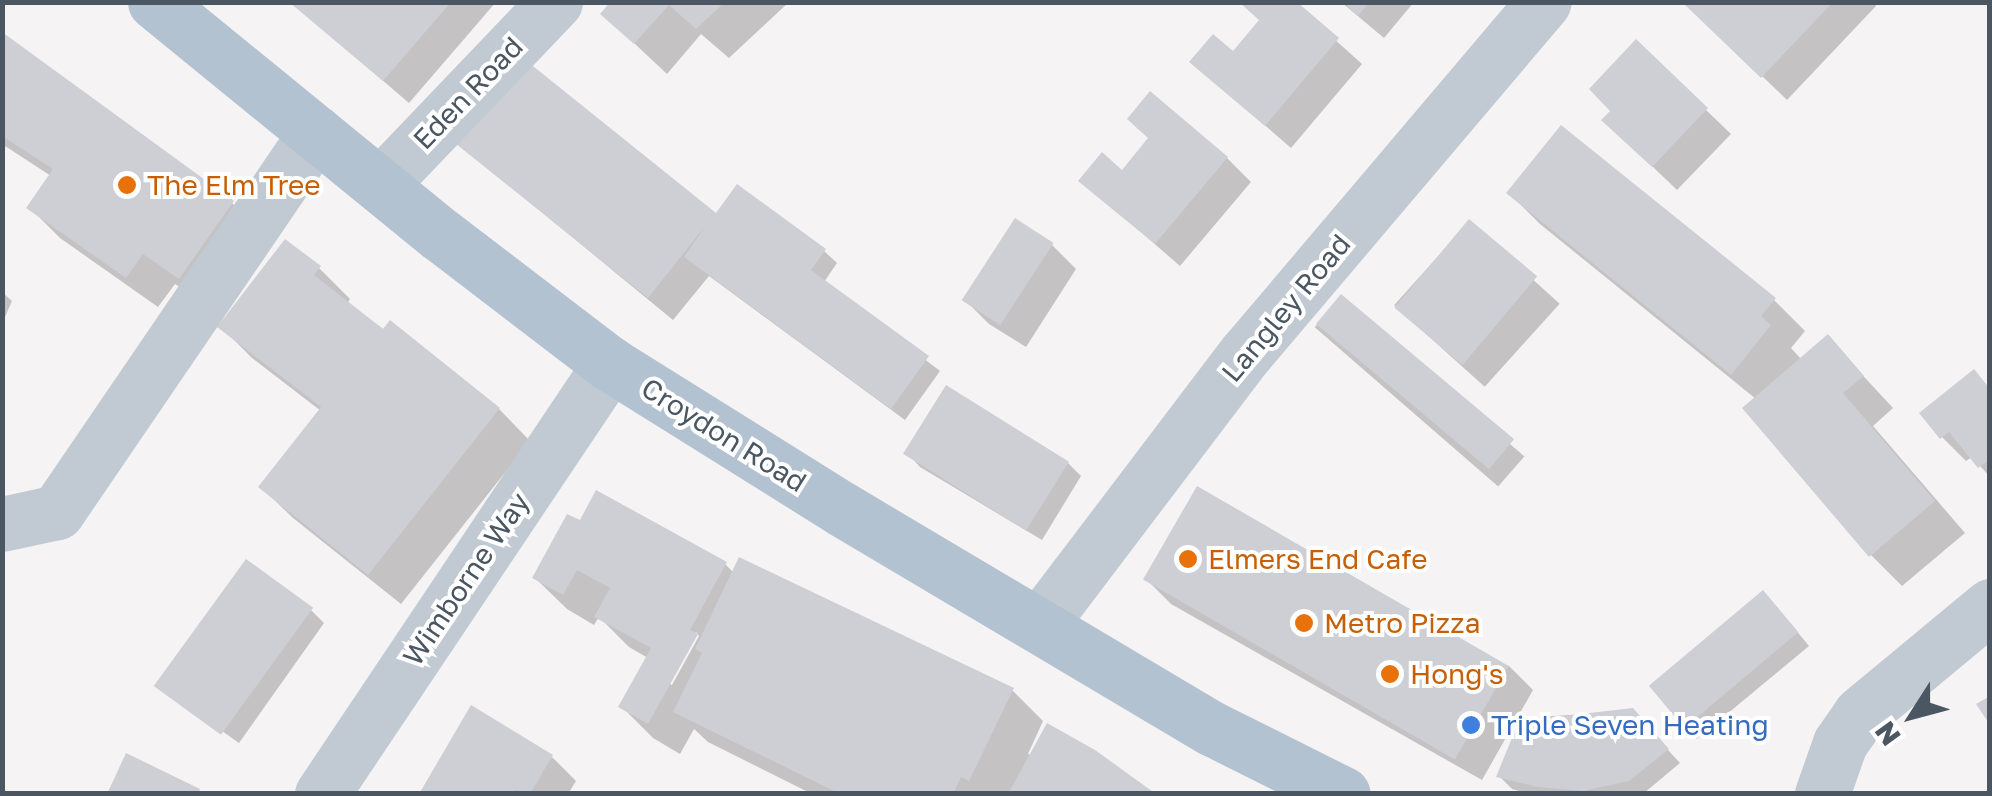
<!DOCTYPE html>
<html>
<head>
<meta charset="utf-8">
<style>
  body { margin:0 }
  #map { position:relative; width:1992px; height:796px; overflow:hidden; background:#f5f3f3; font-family:"Golos Text",sans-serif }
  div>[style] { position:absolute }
  .shadow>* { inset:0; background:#0003; transform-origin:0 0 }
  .building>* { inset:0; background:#cdcfd5; transform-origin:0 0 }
  .minor>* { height:55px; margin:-27.5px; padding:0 27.5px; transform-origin:27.5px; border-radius:27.5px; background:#c1cad2 }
  .major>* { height:55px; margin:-27.5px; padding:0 27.5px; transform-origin:27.5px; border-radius:27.5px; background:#b3c2d1 }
  .dots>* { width:28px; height:28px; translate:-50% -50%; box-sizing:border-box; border:5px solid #fff; border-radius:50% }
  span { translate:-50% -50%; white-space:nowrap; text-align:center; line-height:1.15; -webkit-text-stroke:8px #fff; paint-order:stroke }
  .street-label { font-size:28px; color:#4a5661 }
  .food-label { font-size:28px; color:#c56008 }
  .left { translate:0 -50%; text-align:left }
  .shop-label { font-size:28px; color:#366cbe }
  .frame { position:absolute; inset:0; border:5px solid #4a5661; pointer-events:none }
  .north { position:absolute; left:1862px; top:666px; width:100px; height:100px; -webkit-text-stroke:8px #fff; paint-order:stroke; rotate:234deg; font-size:28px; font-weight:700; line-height:40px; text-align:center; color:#4a5661 }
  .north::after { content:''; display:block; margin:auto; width:35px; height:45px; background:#4a5661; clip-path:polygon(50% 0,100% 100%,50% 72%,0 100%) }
</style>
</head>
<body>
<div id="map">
  <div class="shadow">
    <div style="clip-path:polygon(291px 2px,496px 2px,409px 103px)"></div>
    <div style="clip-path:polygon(614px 2px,789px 2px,729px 58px,701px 34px,667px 74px,603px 14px)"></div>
    <div style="clip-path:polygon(1293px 2px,1362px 64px,1291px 148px,1192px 62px,1233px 55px)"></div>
    <div style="clip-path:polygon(1341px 2px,1414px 2px,1384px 38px)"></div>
    <div style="clip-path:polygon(1685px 2px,1873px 2px,1876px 6px,1787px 100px)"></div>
    <div style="clip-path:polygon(2px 34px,232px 203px,264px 234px,211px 308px,175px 284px,158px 307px,60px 238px,29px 207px,51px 176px,2px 144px)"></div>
    <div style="clip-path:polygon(1636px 43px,1731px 134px,1677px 190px,1629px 144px,1614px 111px)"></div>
    <div style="clip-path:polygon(448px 135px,824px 251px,837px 263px,824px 282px,940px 371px,905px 420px,709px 276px,673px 320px)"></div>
    <div style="clip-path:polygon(1151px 139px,1227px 158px,1251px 182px,1180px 266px,1081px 180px,1122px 174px)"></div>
    <div style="clip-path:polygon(1509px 193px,1774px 300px,1805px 331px,1791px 348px,1802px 360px,1828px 338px,1893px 408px,1873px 426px,1965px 533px,1902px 586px,1871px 555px,1756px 399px,1540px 224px)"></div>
    <div style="left:1469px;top:222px;width:122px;height:112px;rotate:42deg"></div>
    <div style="clip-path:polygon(1052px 245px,1076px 269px,1026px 347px,989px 324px,965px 300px)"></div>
    <div style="clip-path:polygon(319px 268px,350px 299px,347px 304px,499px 409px,530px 441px,401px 604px,293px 518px,261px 487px,321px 411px,252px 358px,221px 327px)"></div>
    <div style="clip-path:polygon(2px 292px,12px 301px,2px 324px)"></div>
    <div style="left:1341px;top:297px;width:243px;height:40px;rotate:41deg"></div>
    <div style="clip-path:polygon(1990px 388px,1990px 477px,1972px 457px,1966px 461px,1942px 437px)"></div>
    <div style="clip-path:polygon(947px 389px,1068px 463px,1081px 476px,1042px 540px,920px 467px,908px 454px)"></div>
    <div style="clip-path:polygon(evenodd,568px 517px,725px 564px,734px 573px,1012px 690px,1043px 721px,1028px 754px,1152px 794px,812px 794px,708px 742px,694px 729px,680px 754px,653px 738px,622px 707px,648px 658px,629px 647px,599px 617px,594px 625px,567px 609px,535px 578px,568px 517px,696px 632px,699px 636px,672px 685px,668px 683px,696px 632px)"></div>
    <div style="clip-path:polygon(1147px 580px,1509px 666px,1533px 690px,1482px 780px,1171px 604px)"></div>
    <div style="clip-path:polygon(1776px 606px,1809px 646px,1697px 739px,1684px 726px)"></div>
    <div style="clip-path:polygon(311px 610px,324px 623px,239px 743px,164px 690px)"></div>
    <div style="clip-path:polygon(1632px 711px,1680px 763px,1643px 794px,1530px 794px,1512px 789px,1499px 776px,1523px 718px)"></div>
    <div style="clip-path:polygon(552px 757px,576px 781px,568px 794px,422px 794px)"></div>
  </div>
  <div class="building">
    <div style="clip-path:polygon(289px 2px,451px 2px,383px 81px)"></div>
    <div style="clip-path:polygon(610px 2px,725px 2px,696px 29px,669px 5px,634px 44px,600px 14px)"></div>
    <div style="clip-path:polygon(1239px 2px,1297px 2px,1339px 38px,1265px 126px,1189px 62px,1213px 34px,1233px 51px,1259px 20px)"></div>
    <div style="clip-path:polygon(1343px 2px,1369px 2px,1358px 16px)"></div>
    <div style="clip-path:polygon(1682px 2px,1833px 2px,1761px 78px)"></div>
    <div style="clip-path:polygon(2px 32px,234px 201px,179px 279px,143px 254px,126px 278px,26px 208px,53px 169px,2px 136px)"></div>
    <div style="clip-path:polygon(1636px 39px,1708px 108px,1652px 167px,1601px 120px,1610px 111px,1589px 89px)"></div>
    <div style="clip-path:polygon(513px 50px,716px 213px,737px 184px,826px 249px,811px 270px,929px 356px,891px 409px,684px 257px,706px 225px,648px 298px,445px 135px)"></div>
    <div style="clip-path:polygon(1150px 91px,1228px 157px,1155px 244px,1078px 181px,1102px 152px,1122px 170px,1148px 138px,1127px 119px)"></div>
    <div style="clip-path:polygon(1561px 125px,1776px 298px,1761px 316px,1771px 325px,1731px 375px,1506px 193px)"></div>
    <div style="left:1015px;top:218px;width:46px;height:98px;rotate:33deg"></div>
    <div style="left:1469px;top:219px;width:89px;height:116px;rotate:40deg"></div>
    <div style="clip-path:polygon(285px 239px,321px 266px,314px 275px,383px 329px,390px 320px,500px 408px,368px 575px,258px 487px,321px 407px,217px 327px)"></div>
    <div style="left:1341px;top:294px;width:226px;height:39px;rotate:40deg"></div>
    <div style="clip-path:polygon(1828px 334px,1864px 376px,1843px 393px,1935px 501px,1869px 557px,1742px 408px)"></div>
    <div style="clip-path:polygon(1974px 369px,1990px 389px,1990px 459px,1978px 468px,1949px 432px,1940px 439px,1919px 413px)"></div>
    <div style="left:946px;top:385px;width:145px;height:81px;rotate:32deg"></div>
    <div style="left:1197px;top:486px;width:360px;height:108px;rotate:30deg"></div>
    <div style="clip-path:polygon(596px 490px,727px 562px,690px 630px,698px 634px,648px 724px,618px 707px,651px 648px,594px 617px,610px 588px,577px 570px,563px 595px,532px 578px,567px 514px,580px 520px)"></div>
    <div style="clip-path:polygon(739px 557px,1014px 688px,969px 781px,961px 777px,953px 794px,840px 794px,673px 712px,702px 653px,695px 649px)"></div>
    <div style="left:246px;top:559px;width:83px;height:157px;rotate:36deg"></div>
    <div style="left:1763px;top:590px;width:55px;height:149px;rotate:50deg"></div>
    <div style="clip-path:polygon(1990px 696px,1990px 725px,1976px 704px)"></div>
    <div style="clip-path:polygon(471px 705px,553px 755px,530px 794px,516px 790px,513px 794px,419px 794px)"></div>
    <div style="clip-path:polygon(1633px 708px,1669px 749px,1629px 781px,1584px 791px,1538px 787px,1496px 777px,1521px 716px,1546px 718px)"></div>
    <div style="clip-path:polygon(1047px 723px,1095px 750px,1156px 794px,1008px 794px)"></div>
    <div style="clip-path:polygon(126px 753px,200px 789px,198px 794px,107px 794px)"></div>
  </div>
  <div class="minor">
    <div style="left:381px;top:184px;width:252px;rotate:-46.3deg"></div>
    <div style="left:2px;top:524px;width:56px;rotate:-12.3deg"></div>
    <div style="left:57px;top:512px;width:459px;rotate:-55.7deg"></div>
    <div style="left:1040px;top:624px;width:340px;rotate:-52.8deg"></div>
    <div style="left:1246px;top:353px;width:460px;rotate:-49.7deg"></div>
    <div style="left:322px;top:794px;width:518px;rotate:-56.19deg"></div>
    <div style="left:1822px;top:794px;width:54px;rotate:-70.6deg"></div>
    <div style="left:1840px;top:743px;width:35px;rotate:-55deg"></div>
    <div style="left:1860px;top:714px;width:169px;rotate:-39.7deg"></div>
  </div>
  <div class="major">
    <div style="left:155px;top:2px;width:369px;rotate:39.2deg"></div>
    <div style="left:441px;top:235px;width:213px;rotate:37.4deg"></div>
    <div style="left:610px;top:364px;width:274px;rotate:32deg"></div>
    <div style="left:842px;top:509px;width:431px;rotate:30.7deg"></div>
    <div style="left:1213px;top:729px;width:145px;rotate:26.6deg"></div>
  </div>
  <div class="dots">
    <div style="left:127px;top:185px;background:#e8710a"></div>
    <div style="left:1188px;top:559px;background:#e8710a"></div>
    <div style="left:1304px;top:623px;background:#e8710a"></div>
    <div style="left:1390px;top:674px;background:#e8710a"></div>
    <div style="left:1471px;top:725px;background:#3f7fe0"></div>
  </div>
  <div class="street-label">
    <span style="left:468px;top:93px;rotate:-46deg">Eden Road</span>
    <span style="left:1286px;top:308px;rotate:-50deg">Langley Road</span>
    <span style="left:724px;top:435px;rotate:32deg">Croydon Road</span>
    <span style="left:466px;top:579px;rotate:-56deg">Wimborne Way</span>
  </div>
  <div class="food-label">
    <span class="left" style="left:147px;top:185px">The Elm Tree</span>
    <span class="left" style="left:1208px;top:559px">Elmers End Cafe</span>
    <span class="left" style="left:1324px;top:623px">Metro Pizza</span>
    <span class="left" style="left:1410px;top:674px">Hong's</span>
  </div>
  <div class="shop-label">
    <span class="left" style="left:1491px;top:725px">Triple Seven Heating</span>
  </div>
  <div class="frame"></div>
  <div class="north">N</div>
</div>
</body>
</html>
